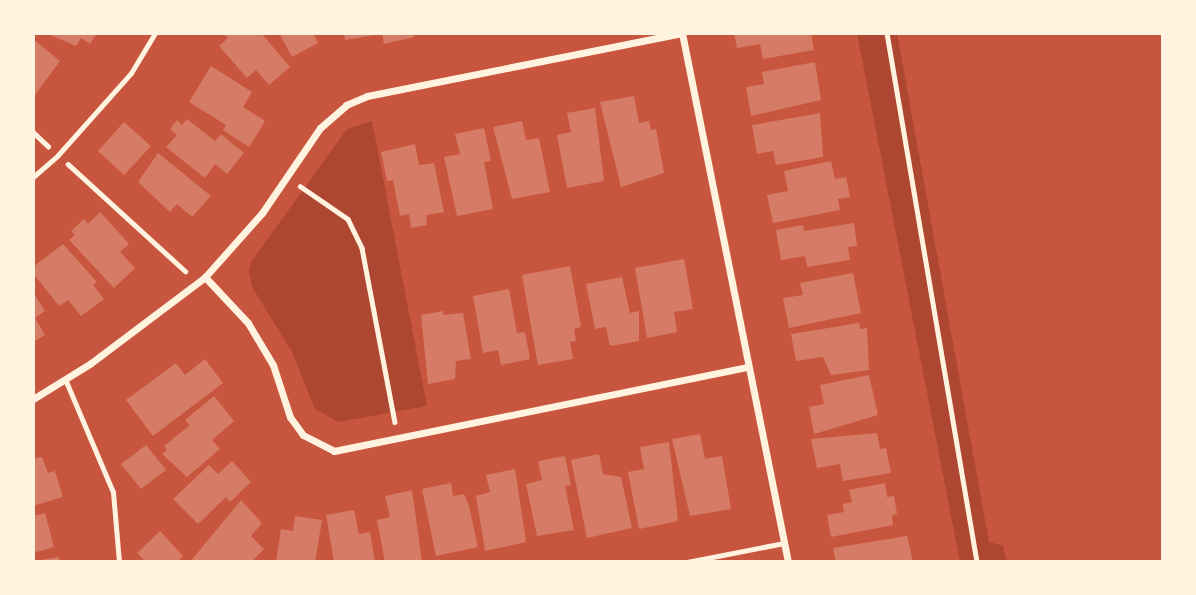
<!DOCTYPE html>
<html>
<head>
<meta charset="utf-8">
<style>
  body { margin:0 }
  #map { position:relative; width:1196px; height:595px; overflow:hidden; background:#c8553d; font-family:"Golos Text",sans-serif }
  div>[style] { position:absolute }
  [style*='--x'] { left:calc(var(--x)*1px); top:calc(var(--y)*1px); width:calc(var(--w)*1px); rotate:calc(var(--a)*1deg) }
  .green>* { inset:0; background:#ae4732 }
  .building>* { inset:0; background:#d67c66 }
  .path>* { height:4.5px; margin:-2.25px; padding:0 2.25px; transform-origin:2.25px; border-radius:2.25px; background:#fff3e0 }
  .service>* { height:5px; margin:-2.5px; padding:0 2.5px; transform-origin:2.5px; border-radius:2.5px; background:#fff3e0 }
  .minor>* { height:7px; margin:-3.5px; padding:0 3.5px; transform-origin:3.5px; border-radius:3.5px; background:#fff3e0 }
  span { translate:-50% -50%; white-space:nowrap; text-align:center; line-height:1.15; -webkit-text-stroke:5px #fff3e0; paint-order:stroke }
  .frame { position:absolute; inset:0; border:35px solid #fff3e0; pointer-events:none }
</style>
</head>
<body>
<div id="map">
  <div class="green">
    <div style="clip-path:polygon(857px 33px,897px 33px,989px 542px,1003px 546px,1007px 562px,960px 562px)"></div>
    <div style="clip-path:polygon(372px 121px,427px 406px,338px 422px,315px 409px,292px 352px,252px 287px,249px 271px,251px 262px,347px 129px)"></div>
  </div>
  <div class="building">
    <div style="clip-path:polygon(46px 33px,97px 33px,90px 44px,81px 38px,76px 46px)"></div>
    <div style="clip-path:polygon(223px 33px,261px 33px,290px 67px,269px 85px,256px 70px,247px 78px,219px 46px,228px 38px)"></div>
    <div style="clip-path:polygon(279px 33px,313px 33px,318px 43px,292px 57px)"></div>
    <div style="clip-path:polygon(344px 33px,374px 33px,375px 35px,345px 40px)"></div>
    <div style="clip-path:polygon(382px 33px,413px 33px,414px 37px,384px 44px)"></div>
    <div style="clip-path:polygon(734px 33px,811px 33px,814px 50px,763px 59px,760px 44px,737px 48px)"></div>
    <div style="clip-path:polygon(33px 39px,60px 61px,35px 95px,33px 93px)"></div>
    <div style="clip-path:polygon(815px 62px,821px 100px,751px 116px,746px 87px,764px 84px,762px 72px)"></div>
    <div style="clip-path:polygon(211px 66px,252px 92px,243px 107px,265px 121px,249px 147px,223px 130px,226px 125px,189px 102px)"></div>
    <div style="clip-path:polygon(634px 96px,639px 123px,649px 121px,651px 130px,656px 129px,664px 173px,621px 187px,600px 102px)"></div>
    <div style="clip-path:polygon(595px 108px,604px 181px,567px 188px,557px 135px,571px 132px,567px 113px)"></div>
    <div style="clip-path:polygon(820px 113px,823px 157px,776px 165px,773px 151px,757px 154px,752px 125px)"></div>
    <div style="clip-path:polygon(187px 119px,215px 141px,221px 134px,244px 153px,227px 174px,215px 164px,205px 178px,166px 147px,177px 135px,170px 129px,177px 120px,182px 125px)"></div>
    <div style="clip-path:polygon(522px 121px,526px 140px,539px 138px,550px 192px,512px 199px,493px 127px)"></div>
    <div style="clip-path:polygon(124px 122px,151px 146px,124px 175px,98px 151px)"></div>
    <div style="clip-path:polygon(484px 128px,491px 161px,484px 162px,493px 209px,457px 216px,444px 157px,460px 154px,455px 134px)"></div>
    <div style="clip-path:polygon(415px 144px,419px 165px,434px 163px,444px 212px,426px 215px,427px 225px,411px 228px,409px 214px,400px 216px,393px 180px,387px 181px,381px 152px)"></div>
    <div style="clip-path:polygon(158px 153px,211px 196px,192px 217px,177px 204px,170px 212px,138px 182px)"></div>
    <div style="clip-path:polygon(831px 161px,835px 179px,846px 177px,850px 197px,838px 199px,840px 210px,773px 223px,767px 195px,788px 191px,784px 171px)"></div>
    <div style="clip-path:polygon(100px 212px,129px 244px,120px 252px,135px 268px,114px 288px,69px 240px,75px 235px,71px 231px,84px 219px,88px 224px)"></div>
    <div style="clip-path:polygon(854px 223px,857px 246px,848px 247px,850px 260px,807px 267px,805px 256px,781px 260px,776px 230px,803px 225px,804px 231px)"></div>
    <div style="clip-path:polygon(63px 244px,97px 282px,93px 285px,104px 299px,81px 316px,68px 300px,59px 306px,33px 273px,33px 267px)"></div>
    <div style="clip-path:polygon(684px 259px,693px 309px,674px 312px,677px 332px,647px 338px,635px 268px)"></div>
    <div style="clip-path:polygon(570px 266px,581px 327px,574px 329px,576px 341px,570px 342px,573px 359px,538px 365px,522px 275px)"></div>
    <div style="clip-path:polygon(853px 273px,861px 313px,789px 328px,783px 298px,803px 295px,800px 283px)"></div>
    <div style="clip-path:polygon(622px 277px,630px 313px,639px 311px,639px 341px,610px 346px,606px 327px,595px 329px,586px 284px)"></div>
    <div style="clip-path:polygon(509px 289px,517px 333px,525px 332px,530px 359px,501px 365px,498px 350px,483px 353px,473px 296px)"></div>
    <div style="clip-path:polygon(33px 292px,45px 311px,35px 318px,45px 335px,33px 342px)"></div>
    <div style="clip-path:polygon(443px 311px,443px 315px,463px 313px,471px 359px,456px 361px,455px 379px,428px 384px,421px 315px)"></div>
    <div style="clip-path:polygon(859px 323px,860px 329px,867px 328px,869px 370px,831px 375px,823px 357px,796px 361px,791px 334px)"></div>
    <div style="clip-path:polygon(205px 359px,223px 383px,153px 436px,126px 400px,176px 363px,185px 375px)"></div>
    <div style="clip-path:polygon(869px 375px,878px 415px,814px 434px,809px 407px,824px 404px,820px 385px)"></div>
    <div style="clip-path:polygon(214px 396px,234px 421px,212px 440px,220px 449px,187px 477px,162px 454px,167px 450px,164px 446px,190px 425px,185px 420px)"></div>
    <div style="clip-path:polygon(877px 433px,880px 449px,886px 448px,891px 473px,843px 481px,840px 464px,817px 468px,811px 439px)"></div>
    <div style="clip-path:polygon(700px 434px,705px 459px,722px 456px,731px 509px,690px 516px,672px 439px)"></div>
    <div style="clip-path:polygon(669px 442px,678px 521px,639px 529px,628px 472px,644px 469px,640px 447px)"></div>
    <div style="clip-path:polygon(146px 445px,166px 470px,141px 489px,121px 464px)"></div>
    <div style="clip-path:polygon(599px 454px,603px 474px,621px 477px,632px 528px,587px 538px,571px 460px)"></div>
    <div style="clip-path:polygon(565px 456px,571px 485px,565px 486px,574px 530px,537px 536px,526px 484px,542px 480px,538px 461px)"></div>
    <div style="clip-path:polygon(42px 457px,48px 473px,55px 471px,63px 497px,33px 506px,33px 459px)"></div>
    <div style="clip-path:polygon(232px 461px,251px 482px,230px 502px,226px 497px,198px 524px,173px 499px,209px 465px,218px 474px)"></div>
    <div style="clip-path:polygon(515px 469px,526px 542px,485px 551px,476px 496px,490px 492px,486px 475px)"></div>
    <div style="clip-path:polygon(451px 483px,453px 496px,464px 494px,469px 506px,478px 547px,436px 556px,422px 489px)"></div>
    <div style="clip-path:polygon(885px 483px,887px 497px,894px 496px,897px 514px,892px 515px,893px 525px,831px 537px,827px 515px,844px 512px,843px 504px,852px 502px,849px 490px)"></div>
    <div style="clip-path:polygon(412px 490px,422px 562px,385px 562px,377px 520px,390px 517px,385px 496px)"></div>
    <div style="clip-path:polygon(241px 500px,262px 523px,251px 536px,264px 549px,251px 562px,190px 562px)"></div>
    <div style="clip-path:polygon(354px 510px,359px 534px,370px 532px,375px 562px,334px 562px,326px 515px)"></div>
    <div style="clip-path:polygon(45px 513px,54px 547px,33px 553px,33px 516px)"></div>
    <div style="clip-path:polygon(295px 516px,322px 520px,315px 562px,276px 562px,281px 529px,293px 531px)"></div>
    <div style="clip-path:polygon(160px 531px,183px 556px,177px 562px,146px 562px,137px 553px)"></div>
    <div style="clip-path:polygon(907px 536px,913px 562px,836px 562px,833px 548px)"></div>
    <div style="clip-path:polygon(59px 557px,60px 562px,40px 562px,40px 560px)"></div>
  </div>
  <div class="path">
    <div style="--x:887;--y:33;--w:537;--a:80.34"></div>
    <div style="--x:33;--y:132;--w:21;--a:43"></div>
    <div style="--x:68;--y:164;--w:159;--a:42.4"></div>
    <div style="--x:300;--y:186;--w:58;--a:34.5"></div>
    <div style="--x:348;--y:219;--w:32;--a:64"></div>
    <div style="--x:362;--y:248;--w:177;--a:79.3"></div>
  </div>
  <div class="service">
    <div style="--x:33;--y:177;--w:33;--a:-41"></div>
    <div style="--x:58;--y:155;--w:110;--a:-48.3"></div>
    <div style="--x:131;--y:73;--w:47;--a:-59"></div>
    <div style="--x:65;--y:379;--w:123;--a:67"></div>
    <div style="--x:113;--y:492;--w:70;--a:85.1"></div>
    <div style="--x:687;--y:562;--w:99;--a:-11.1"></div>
  </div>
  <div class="minor">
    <div style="--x:682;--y:33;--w:540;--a:78.67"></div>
    <div style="--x:205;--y:277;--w:63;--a:46.9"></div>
    <div style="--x:248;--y:323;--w:49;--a:59.2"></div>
    <div style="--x:273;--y:365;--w:55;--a:71.9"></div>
    <div style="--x:290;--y:417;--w:22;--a:54"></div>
    <div style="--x:303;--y:435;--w:35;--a:27"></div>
    <div style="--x:334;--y:451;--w:421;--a:-11.5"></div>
    <div style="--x:33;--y:399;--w:68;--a:-31.8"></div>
    <div style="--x:91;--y:363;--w:143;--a:-37"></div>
    <div style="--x:205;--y:277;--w:86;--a:-48.3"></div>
    <div style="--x:262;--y:213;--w:103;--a:-55.7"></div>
    <div style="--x:320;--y:128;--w:35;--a:-41"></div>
    <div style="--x:346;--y:105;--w:23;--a:-23"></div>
    <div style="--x:367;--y:96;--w:320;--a:-11.3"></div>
  </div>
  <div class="frame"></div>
</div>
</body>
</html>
